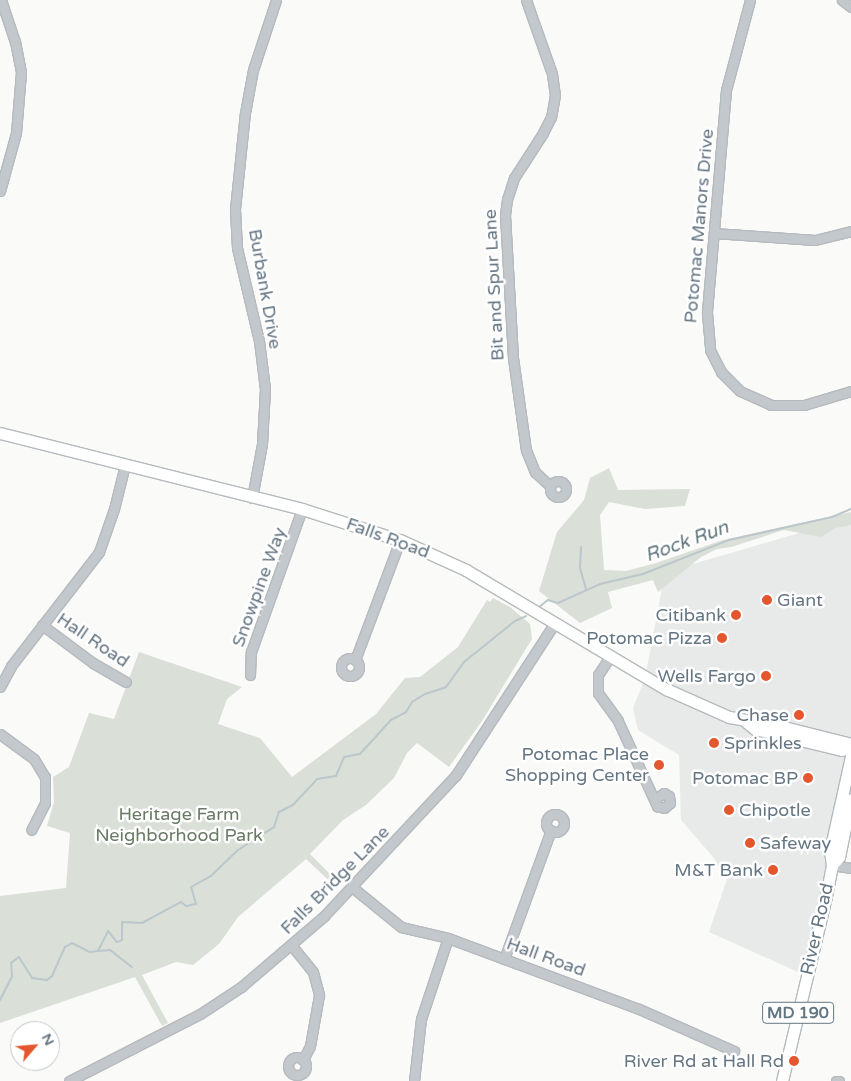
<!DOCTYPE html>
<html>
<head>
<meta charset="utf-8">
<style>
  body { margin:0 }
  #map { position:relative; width:851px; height:1081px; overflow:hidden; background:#fafaf8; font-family:"Varela Round",sans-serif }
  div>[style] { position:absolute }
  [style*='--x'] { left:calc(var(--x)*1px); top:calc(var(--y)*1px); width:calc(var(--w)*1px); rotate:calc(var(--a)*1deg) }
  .built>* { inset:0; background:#e8e9e9 }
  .green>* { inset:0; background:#dadfd7 }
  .stream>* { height:2px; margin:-1px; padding:0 1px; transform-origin:1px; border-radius:1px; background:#bbc7cb }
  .roads { filter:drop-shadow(1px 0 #b5babe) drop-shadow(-1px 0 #b5babe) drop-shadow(0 1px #b5babe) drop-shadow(0 -1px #b5babe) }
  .minor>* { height:9px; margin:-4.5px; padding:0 4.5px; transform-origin:4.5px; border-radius:4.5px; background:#c3c8cc }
  .minor>.ring { margin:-4.5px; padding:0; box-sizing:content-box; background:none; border:9px solid #c3c8cc; border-radius:50% }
  .major>* { height:11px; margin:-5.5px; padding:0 5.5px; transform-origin:5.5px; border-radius:5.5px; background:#fff }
  .dots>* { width:14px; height:14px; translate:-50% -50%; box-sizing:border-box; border:2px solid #fff; border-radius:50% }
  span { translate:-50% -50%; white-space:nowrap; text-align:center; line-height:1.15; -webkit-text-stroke:5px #fff; paint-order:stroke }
  .shield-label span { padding:1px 4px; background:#fff; border:1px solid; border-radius:4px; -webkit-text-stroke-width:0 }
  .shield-label { font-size:16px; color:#657683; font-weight:700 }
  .street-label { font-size:18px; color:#657683 }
  .poi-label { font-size:18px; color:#657683 }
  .left { translate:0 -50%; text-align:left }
  .right { translate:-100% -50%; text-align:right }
  .park-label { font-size:18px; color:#687a64 }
  .water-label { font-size:19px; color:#60757c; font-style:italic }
  .north { position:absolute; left:10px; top:1021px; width:50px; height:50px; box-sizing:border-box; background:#fff; border:1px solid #c1c8cd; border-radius:50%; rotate:63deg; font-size:14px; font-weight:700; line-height:20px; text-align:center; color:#657683 }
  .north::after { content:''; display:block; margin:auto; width:18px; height:22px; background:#e4572e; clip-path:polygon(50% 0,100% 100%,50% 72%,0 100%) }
</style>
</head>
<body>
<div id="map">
  <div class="built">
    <div style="clip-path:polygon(851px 518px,851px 774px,807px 976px,709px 932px,727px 879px,713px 857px,681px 820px,679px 755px,638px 730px,633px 708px,645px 678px,665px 572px)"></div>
  </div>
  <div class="green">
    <div style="clip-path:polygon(609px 468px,618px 490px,690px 489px,685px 506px,645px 509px,609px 502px,600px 515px,604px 570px,626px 571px,656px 563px,723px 540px,851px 512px,851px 525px,835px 528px,821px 537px,784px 530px,731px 547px,717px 549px,701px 557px,658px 592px,653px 580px,608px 592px,612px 608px,580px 623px,539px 591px,557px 532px,584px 500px,590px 478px)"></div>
    <div style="clip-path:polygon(493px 598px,510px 607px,530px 624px,532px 639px,482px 721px,449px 767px,417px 743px,407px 753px,394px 778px,366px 805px,343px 820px,310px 854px,341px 885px,337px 888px,306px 859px,238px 917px,219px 944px,193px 965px,176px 962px,142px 975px,168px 1023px,162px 1026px,135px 977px,0 1023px,0 896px,66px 888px,70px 833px,47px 826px,54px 802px,53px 777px,69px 767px,89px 713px,114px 719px,139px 652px,242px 687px,227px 699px,218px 724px,260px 738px,292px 777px,376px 714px,405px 678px,420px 677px,458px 647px,487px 600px,490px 602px)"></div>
  </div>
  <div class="stream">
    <div style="--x:581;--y:547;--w:21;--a:93"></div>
    <div style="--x:580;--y:568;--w:22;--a:74"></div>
    <div style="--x:538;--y:608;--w:13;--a:-39"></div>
    <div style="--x:548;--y:600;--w:10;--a:17"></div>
    <div style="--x:558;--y:603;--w:46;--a:-24.3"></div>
    <div style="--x:600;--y:584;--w:44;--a:-13.1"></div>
    <div style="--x:643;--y:574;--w:92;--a:-21.6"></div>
    <div style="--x:729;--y:540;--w:106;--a:-12.6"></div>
    <div style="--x:832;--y:517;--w:21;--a:-23"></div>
    <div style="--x:99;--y:951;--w:11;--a:-5"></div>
    <div style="--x:110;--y:950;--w:28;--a:38"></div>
    <div style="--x:0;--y:1000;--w:27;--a:-63"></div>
    <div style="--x:12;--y:976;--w:13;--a:-94"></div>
    <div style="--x:11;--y:963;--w:10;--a:-37"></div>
    <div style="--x:19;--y:957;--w:25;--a:58"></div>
    <div style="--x:32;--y:978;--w:15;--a:8"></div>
    <div style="--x:47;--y:980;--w:6;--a:-39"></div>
    <div style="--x:52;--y:976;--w:32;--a:-66"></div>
    <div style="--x:65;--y:947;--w:8;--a:-30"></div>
    <div style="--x:72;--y:943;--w:20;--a:27"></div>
    <div style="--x:90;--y:952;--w:8;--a:-7"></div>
    <div style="--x:98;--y:951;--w:22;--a:-63"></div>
    <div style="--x:108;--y:931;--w:14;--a:51"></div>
    <div style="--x:117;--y:942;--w:5;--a:-22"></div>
    <div style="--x:122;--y:940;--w:18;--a:-90"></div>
    <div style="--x:122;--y:922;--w:20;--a:3"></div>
    <div style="--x:142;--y:923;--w:44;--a:-28.3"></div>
    <div style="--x:181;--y:902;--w:6;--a:39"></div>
    <div style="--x:186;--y:906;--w:10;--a:-11"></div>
    <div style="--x:196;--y:904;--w:18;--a:-106"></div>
    <div style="--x:191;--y:887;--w:23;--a:-29"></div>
    <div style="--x:211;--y:876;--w:37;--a:-44"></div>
    <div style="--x:238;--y:850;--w:43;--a:-32.6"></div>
    <div style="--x:274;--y:827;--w:16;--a:-72"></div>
    <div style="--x:279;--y:812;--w:16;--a:-27"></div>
    <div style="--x:293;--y:805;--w:35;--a:-47"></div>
    <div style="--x:317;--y:779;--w:19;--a:-9"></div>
    <div style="--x:336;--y:776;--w:21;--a:-67"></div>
    <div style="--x:344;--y:757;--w:16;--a:-11"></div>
    <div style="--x:360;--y:754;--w:46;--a:-47.6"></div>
    <div style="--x:391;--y:720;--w:17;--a:-28"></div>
    <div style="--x:406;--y:712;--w:12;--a:-59"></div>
    <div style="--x:412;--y:702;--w:15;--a:-32"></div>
    <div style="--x:425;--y:694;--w:22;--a:-18"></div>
    <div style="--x:446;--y:687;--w:31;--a:-54"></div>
    <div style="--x:464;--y:662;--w:65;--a:-38.8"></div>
    <div style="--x:515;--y:621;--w:12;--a:-24"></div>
  </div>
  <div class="roads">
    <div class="minor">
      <div style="--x:526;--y:0;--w:78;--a:70.6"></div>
      <div style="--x:552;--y:74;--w:21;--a:82"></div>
      <div style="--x:555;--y:95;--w:22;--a:100"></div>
      <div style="--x:551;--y:117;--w:18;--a:117"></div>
      <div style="--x:543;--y:133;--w:54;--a:122.8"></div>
      <div style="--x:514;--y:178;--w:22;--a:108"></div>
      <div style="--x:507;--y:199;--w:16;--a:97"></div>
      <div style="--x:505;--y:215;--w:143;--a:86.8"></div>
      <div style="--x:513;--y:358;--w:93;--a:82"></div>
      <div style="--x:526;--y:450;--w:24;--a:68"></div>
      <div style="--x:535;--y:472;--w:21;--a:43"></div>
      <div style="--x:750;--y:0;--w:93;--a:104.9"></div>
      <div style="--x:726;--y:90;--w:224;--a:94.9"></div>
      <div style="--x:707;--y:313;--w:37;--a:85"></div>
      <div style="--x:710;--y:350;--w:25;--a:63"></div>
      <div style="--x:721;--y:372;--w:27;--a:45"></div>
      <div style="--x:740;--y:391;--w:34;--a:24"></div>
      <div style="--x:771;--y:405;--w:33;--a:0"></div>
      <div style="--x:804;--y:405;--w:49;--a:-16.6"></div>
      <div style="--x:842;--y:0;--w:11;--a:38"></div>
      <div style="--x:0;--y:191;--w:60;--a:-74.6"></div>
      <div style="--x:16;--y:133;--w:61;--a:-85.3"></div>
      <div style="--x:21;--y:72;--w:31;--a:-101"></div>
      <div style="--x:15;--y:42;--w:44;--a:-108.4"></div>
      <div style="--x:714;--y:233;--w:101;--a:4"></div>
      <div style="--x:815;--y:240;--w:37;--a:-14"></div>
      <div class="ring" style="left:550px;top:481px;width:7px;height:7px"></div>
      <div style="--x:252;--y:498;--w:55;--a:-79.5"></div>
      <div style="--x:262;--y:444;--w:55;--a:-86.9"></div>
      <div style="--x:265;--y:389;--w:48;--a:-97.1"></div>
      <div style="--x:259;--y:341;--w:96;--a:-103.3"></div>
      <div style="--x:237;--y:248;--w:39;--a:-93"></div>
      <div style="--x:235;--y:209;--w:97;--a:-84.1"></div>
      <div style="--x:245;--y:113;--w:44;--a:-79.5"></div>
      <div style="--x:253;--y:70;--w:74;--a:-71.8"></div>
      <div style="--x:42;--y:625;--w:64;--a:36.7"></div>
      <div style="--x:93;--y:663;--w:38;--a:30"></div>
      <div class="ring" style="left:341px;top:658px;width:9px;height:9px"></div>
      <div style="--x:609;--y:658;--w:20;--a:123"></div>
      <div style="--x:598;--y:675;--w:18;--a:90"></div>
      <div style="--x:598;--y:693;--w:34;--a:54"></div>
      <div style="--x:618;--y:721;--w:94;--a:65.4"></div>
      <div style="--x:657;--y:806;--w:7;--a:16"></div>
      <div style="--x:664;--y:808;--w:8;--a:-40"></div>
      <div style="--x:670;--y:803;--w:7;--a:-98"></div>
      <div style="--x:669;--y:796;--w:6;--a:-149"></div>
      <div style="--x:664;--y:793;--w:9;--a:148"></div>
      <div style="--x:355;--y:660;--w:128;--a:-69.4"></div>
      <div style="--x:250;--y:675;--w:23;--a:-88"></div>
      <div style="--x:251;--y:652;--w:152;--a:-70.4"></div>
      <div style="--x:0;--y:687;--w:24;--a:-62"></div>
      <div style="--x:11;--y:666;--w:144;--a:-52.3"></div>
      <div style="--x:99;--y:552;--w:46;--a:-70.8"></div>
      <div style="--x:114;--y:509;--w:45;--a:-76"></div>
      <div style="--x:0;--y:734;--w:42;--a:36.3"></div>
      <div style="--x:34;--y:759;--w:21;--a:59"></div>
      <div style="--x:45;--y:777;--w:26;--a:90"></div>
      <div style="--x:45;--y:803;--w:30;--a:117"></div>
      <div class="ring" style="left:546px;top:814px;width:9px;height:9px"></div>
      <div style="--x:832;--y:865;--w:19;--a:9"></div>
      <div style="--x:352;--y:887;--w:63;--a:39.2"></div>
      <div style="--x:401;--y:927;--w:48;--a:13.2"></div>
      <div style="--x:448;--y:938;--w:204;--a:20.4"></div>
      <div style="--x:639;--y:1009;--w:104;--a:23.9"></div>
      <div style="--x:292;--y:946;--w:33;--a:51"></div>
      <div style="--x:313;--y:972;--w:24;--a:75"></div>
      <div style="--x:319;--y:995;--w:52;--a:100"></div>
      <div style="--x:310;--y:1046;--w:16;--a:117"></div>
      <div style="--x:504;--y:959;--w:137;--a:-70"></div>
      <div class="ring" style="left:288px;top:1057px;width:9px;height:9px"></div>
      <div style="--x:69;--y:1081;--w:147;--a:-27.1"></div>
      <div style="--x:200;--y:1014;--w:49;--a:-33.4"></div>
      <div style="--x:241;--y:987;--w:109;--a:-40.5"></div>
      <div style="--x:324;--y:916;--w:193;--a:-46.9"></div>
      <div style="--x:456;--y:775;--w:180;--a:-57"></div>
      <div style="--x:414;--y:1081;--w:62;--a:-83.6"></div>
      <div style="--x:421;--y:1019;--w:85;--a:-71.6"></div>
      <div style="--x:836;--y:1081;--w:3;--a:0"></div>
    </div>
    <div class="major">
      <div style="--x:0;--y:433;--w:311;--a:14.1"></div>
      <div style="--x:302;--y:509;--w:103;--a:17.6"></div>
      <div style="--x:400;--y:540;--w:72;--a:24.4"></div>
      <div style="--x:466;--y:570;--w:233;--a:30.8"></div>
      <div style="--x:666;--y:689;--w:69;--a:24"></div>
      <div style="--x:729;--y:717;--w:48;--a:9.7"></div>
      <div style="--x:776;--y:725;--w:77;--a:14.2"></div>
      <div style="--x:745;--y:721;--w:13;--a:39"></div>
      <div style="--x:755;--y:729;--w:89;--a:13.6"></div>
      <div style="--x:842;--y:750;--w:9;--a:-13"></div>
      <div style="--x:832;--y:865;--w:11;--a:-49"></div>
      <div style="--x:839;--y:857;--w:59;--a:-78.3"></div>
      <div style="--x:782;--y:1081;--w:190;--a:-76.6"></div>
      <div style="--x:826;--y:896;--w:32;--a:-79"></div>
      <div style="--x:832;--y:865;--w:14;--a:-98"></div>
      <div style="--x:830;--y:851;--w:97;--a:-77.5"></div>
    </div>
  </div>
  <div class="dots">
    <div style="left:767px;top:600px;background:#e4572e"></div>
    <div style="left:736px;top:615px;background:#e4572e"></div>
    <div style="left:722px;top:638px;background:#e4572e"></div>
    <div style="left:766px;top:676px;background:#e4572e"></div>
    <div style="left:799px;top:715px;background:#e4572e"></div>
    <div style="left:714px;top:743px;background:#e4572e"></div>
    <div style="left:659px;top:765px;background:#e4572e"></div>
    <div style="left:808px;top:778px;background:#e4572e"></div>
    <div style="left:729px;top:810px;background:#e4572e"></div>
    <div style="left:750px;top:843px;background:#e4572e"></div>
    <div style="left:773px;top:870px;background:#e4572e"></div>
    <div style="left:794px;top:1061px;background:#e4572e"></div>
  </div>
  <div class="shield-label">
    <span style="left:798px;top:1013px">MD 190</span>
  </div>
  <div class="street-label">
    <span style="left:699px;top:226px;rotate:-85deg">Potomac Manors Drive</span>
    <span style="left:494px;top:285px;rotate:-93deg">Bit and Spur Lane</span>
    <span style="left:265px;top:289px;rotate:80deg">Burbank Drive</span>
    <span style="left:388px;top:538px;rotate:20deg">Falls Road</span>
    <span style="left:259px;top:587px;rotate:-70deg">Snowpine Way</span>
    <span style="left:93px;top:640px;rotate:34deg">Hall Road</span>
    <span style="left:335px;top:880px;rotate:-45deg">Falls Bridge Lane</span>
    <span style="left:817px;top:929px;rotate:-77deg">River Road</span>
    <span style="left:546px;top:957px;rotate:20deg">Hall Road</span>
  </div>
  <div class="poi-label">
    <span class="left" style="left:777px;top:600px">Giant</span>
    <span class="right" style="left:726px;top:615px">Citibank</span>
    <span class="right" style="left:712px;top:638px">Potomac Pizza</span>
    <span class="right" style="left:756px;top:676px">Wells Fargo</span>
    <span class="right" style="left:789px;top:715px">Chase</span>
    <span class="left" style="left:724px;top:743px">Sprinkles</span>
    <span class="right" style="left:649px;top:765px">Potomac Place<br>Shopping Center</span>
    <span class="right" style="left:798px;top:778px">Potomac BP</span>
    <span class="left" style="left:739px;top:810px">Chipotle</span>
    <span class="left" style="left:760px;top:843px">Safeway</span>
    <span class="right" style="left:763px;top:870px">M&amp;T Bank</span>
    <span class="right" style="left:784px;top:1061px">River Rd at Hall Rd</span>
  </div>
  <div class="park-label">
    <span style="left:179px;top:825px">Heritage Farm<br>Neighborhood Park</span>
  </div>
  <div class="water-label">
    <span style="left:687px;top:542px;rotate:-20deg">Rock Run</span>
  </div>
  <div class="north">N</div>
</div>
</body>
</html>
